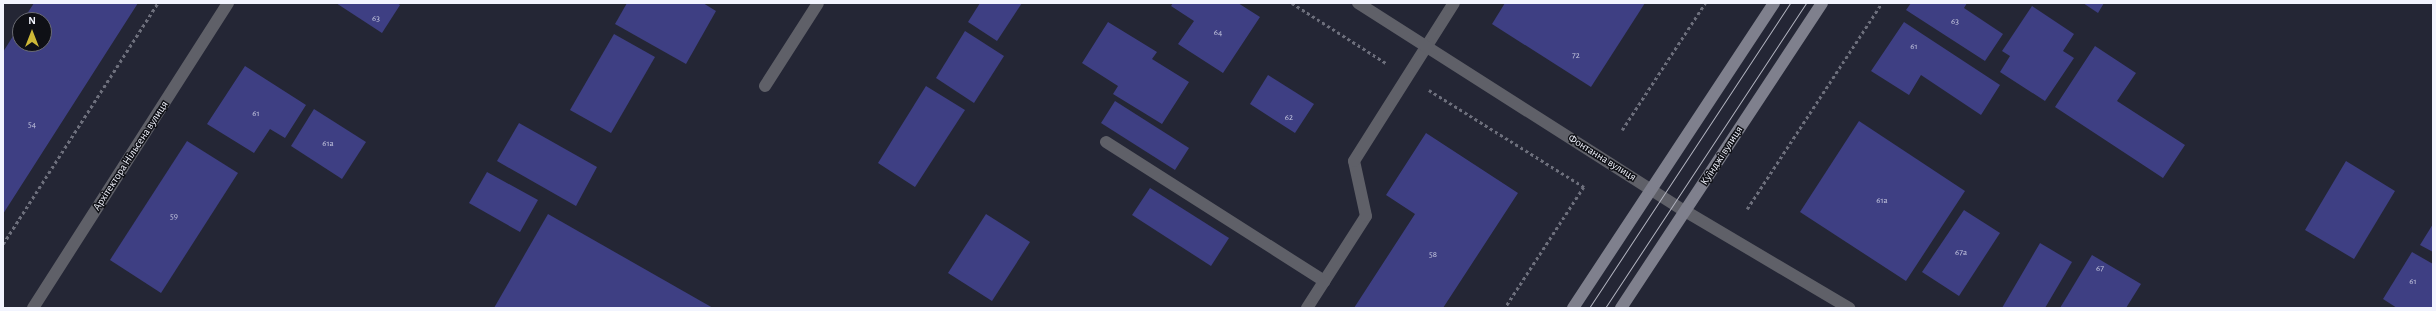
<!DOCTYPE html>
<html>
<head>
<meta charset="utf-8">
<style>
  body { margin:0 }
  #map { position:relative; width:2436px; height:311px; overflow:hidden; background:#242635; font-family:"Alegreya Sans",sans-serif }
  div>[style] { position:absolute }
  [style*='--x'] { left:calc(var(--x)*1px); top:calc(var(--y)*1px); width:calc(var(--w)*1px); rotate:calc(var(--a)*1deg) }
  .building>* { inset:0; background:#3e3f83 }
  .path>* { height:2.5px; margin-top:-1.25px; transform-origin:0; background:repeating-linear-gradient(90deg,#6d6f7c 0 3px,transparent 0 6px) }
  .lane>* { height:12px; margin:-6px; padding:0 6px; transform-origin:6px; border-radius:6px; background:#5f6068 }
  .street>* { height:12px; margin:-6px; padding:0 6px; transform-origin:6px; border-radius:6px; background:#5f6068 }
  .secondary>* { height:12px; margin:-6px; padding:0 6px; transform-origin:6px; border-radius:6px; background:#7f808d }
  .tram>* { height:1px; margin:-0.5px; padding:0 0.5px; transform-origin:0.5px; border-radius:0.5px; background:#b3b5c1 }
  span { translate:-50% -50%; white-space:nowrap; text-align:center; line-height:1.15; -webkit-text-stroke:3px #0f1016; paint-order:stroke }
  .number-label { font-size:9px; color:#c5c7df }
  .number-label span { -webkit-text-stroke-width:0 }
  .street-label { font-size:11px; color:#f2f4fe }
  .frame { position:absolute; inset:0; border:4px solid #f2f4fe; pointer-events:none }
  .north { position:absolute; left:12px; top:12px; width:40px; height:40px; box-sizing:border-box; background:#0f1016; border:1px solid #6a6b73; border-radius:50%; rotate:0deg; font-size:11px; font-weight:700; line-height:16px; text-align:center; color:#f2f4fe }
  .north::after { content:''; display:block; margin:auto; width:14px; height:18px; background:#ceb837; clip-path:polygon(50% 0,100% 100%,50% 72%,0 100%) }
</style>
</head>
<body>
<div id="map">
  <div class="building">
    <div style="clip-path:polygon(34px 3px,138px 3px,3px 214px,3px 52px,20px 25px,20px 44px,44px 44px,44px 20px,23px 20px)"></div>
    <div style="clip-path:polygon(336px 3px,397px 3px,400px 5px,382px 33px)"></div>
    <div style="clip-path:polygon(627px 3px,703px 3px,716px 11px,686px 64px,615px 24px)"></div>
    <div style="clip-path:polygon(980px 3px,1022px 3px,997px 41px,968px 22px)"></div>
    <div style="clip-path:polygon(1173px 3px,1238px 3px,1260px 17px,1223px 73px,1178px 44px,1194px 21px,1171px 6px)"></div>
    <div style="clip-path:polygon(1505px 3px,1645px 3px,1591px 87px,1492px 24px)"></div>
    <div style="clip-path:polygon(1911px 3px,1967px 3px,1964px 8px,2003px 34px,1985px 61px,1906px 10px)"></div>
    <div style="clip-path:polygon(2083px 3px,2104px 3px,2098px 13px)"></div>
    <div style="clip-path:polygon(2032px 6px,2074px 34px,2063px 51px,2074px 58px,2045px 101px,2000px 72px,2010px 56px,2002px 51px)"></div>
    <div style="clip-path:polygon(1108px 22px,1157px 52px,1152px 59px,1189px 82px,1162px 124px,1113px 94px,1118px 86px,1082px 63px)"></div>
    <div style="clip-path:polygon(1904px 22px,2000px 85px,1981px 115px,1921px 75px,1909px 95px,1871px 71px)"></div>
    <div style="clip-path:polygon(965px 31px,1004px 56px,974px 103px,936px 78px)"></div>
    <div style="clip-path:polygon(614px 34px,655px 57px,611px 133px,570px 110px)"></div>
    <div style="clip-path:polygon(2095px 46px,2136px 73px,2117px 101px,2185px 145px,2163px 178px,2055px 107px)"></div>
    <div style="clip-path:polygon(245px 66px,306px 105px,285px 138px,270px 129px,254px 153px,207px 124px)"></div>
    <div style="clip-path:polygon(1268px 75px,1314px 104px,1295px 133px,1250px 104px)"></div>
    <div style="clip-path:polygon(926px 86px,965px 110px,915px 187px,878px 163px)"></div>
    <div style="clip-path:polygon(1115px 101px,1189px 148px,1175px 170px,1101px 123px)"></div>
    <div style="clip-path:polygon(314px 109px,366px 142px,342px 179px,291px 146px)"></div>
    <div style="clip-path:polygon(1859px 121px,1965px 191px,1906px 281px,1800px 212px)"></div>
    <div style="clip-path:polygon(519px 123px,597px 167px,576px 206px,497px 161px)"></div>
    <div style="clip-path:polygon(1426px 133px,1518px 193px,1443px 308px,1354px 308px,1415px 214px,1386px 195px)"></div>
    <div style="clip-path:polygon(187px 141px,238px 173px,161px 293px,110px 260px)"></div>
    <div style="clip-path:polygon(2346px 161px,2395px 191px,2354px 259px,2305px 230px)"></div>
    <div style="clip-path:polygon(487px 172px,538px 200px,520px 232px,469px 203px)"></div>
    <div style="clip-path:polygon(1150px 188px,1229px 238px,1211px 266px,1132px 215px)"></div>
    <div style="clip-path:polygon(1964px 210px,2000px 233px,1959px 296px,1922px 272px)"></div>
    <div style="clip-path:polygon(548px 214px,713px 308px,494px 308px)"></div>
    <div style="clip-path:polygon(986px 214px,1030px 242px,992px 301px,948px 273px)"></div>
    <div style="clip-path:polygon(2433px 224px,2433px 252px,2420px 245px)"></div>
    <div style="clip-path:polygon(2040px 243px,2072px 262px,2045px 308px,2002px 308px)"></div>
    <div style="clip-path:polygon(2412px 252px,2433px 264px,2433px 308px,2397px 308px,2383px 299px)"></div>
    <div style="clip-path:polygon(2092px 255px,2141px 284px,2126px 308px,2060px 308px)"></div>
  </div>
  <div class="path">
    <div style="--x:1292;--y:3;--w:112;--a:32.6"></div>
    <div style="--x:1429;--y:90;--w:183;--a:32"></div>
    <div style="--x:1584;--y:187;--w:145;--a:123.1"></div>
    <div style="--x:1622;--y:130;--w:152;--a:-56.8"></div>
    <div style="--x:1747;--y:209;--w:246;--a:-56.8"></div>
    <div style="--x:3;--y:244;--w:287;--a:-57.3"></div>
  </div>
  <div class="lane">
    <div style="--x:765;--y:86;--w:98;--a:-57.4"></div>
    <div style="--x:1106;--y:142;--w:259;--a:32.5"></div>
    <div style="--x:1307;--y:308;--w:109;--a:-57.3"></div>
    <div style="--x:1366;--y:216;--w:56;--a:-102.3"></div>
    <div style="--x:1354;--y:161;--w:187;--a:-57.7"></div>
  </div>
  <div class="street">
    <div style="--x:1358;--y:3;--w:388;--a:32.5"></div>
    <div style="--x:1685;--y:211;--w:191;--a:30.6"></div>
    <div style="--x:33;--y:308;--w:362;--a:-57.4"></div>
  </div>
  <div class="secondary">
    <div style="--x:1573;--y:308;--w:365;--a:-56.6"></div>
    <div style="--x:1621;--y:308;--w:365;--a:-56.6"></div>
  </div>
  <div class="tram">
    <div style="--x:1589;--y:308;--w:365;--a:-56.6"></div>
    <div style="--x:1605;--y:308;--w:365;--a:-56.6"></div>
  </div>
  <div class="number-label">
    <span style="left:376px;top:19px">63</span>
    <span style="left:1955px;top:22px">63</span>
    <span style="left:1218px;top:33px">64</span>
    <span style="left:1914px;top:47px">61</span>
    <span style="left:1576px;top:56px">72</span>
    <span style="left:256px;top:114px">61</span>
    <span style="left:1289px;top:118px">62</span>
    <span style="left:32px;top:125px">54</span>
    <span style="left:328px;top:144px">61а</span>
    <span style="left:1882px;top:201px">61а</span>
    <span style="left:174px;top:217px">59</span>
    <span style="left:1961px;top:253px">67а</span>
    <span style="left:1433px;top:255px">58</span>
    <span style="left:2100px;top:269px">67</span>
    <span style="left:2413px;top:282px">61</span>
  </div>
  <div class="street-label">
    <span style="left:131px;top:156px;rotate:-57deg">Архітектора Нільсена вулиця</span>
    <span style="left:1722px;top:156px;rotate:-57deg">Куїнджі вулиця</span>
    <span style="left:1602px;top:158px;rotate:32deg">Фонтанна вулиця</span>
  </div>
  <div class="frame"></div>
  <div class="north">N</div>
</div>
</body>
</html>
